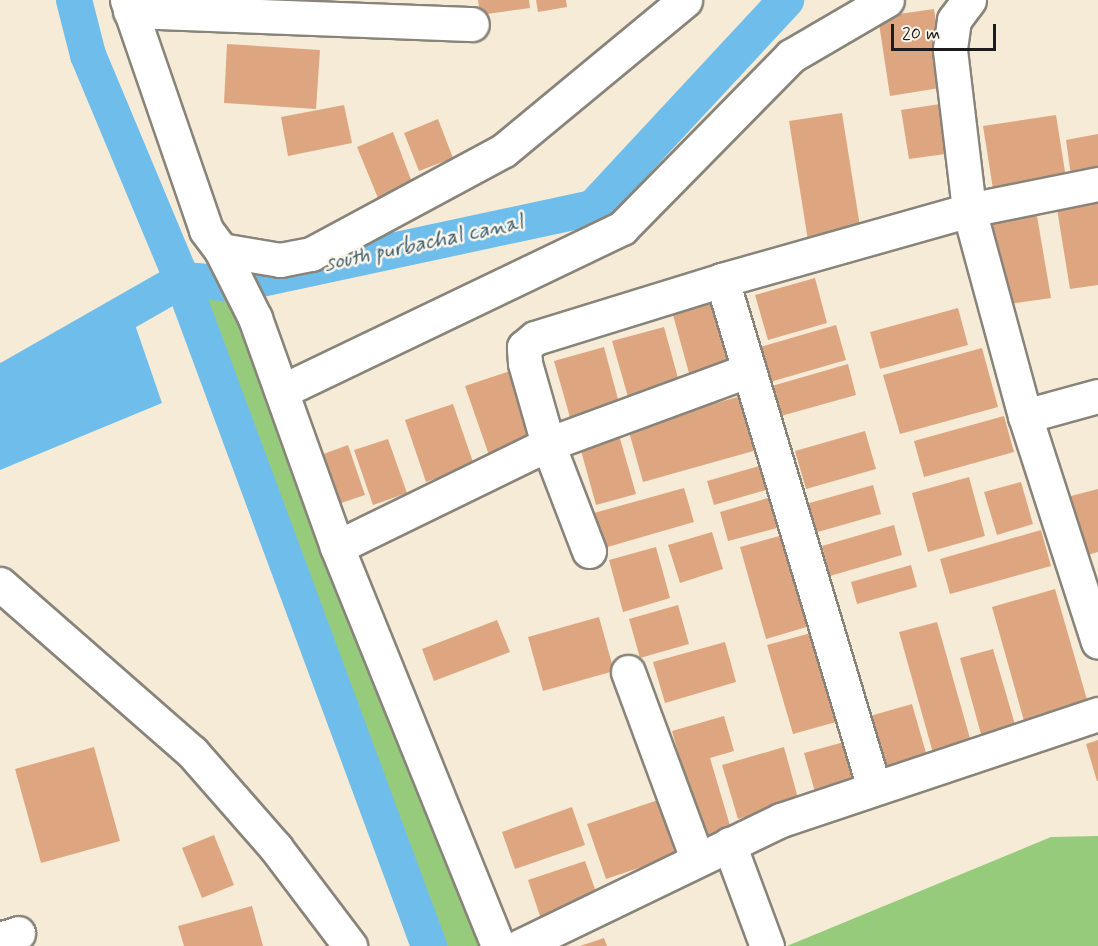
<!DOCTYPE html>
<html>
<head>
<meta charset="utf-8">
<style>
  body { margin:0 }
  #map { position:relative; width:1098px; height:946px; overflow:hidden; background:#f6ebd7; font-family:Mynerve,sans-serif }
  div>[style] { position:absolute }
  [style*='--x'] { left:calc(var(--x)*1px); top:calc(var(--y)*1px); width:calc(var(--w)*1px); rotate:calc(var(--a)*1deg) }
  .green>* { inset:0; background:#96cb7c }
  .water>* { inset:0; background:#6fbdea }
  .canal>* { height:36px; margin:-18px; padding:0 18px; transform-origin:18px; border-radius:18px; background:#6fbdea }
  .building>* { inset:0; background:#dea680 }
  .roads { filter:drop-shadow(2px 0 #89847a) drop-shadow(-2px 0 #89847a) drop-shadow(0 2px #89847a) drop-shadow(0 -2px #89847a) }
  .minor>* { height:33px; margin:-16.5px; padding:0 16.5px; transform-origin:16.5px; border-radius:16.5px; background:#fff }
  span { translate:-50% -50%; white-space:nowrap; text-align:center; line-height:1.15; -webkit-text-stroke:5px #fbf7ec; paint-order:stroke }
  .water-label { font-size:22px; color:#3d5c6e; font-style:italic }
  .scale { position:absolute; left:891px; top:24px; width:105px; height:27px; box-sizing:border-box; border:3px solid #1c1c1c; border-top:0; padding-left:8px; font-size:18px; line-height:21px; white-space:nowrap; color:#1c1c1c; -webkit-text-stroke:4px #fbf7ec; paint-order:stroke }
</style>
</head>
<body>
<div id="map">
  <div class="green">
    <div style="clip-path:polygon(182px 280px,235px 298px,488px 946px,429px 946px)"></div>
    <div style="clip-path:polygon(1098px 836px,1098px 946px,787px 946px,1051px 837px)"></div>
  </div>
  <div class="water">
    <div style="clip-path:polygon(133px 319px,162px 403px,0 470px,0 370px)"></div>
  </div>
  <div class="canal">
    <div style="--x:74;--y:0;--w:57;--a:75.7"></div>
    <div style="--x:88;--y:55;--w:244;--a:67.3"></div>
    <div style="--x:182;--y:280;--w:710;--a:69.65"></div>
    <div style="--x:0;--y:384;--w:210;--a:-29.7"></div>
    <div style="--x:182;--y:280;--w:56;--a:4.1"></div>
    <div style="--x:238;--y:284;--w:363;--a:-12.1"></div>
    <div style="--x:593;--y:208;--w:284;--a:-47.1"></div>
  </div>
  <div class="building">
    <div style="clip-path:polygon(478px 0,529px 0,530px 8px,480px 15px)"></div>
    <div style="clip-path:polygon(536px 0,566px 0,567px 7px,538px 12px)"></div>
    <div style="clip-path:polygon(934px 9px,946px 87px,890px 96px,878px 17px)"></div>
    <div style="clip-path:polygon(227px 44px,320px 50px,316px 109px,224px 103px)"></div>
    <div style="clip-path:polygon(953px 102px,960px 152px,909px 159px,901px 110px)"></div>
    <div style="clip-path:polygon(344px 105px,352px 143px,288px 156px,281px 117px)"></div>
    <div style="clip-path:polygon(842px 113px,862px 239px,809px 247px,789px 121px)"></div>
    <div style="clip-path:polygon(1056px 115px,1066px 178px,993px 189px,983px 126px)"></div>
    <div style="clip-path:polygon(438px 119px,453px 158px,419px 171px,404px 133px)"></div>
    <div style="clip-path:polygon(393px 132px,413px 185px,378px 198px,357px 147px)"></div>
    <div style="clip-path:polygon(1098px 134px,1098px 179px,1072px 183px,1066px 140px)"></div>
    <div style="clip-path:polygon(1098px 202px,1098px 285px,1070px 289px,1057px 209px)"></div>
    <div style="clip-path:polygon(1037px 216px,1051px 298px,1003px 305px,990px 223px)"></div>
    <div style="clip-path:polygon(815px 278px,827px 323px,768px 340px,755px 295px)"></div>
    <div style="clip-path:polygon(721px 301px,741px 370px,692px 384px,673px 315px)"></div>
    <div style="clip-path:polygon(958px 308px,968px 345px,880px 369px,870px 332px)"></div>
    <div style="clip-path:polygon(836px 325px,846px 360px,770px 382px,760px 347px)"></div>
    <div style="clip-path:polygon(664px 327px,681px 389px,630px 404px,612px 341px)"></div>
    <div style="clip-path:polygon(604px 347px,622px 414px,573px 428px,554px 361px)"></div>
    <div style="clip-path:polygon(982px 348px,998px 407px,900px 434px,883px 375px)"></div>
    <div style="clip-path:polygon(848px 364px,856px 395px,781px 416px,772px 386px)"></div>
    <div style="clip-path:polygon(513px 370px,538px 445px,491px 461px,465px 386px)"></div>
    <div style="clip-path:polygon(741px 396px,757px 450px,643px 482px,628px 428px)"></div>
    <div style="clip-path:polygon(453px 404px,474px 465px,426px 482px,405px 420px)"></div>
    <div style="clip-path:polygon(1004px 416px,1014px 452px,924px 477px,914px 441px)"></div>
    <div style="clip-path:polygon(865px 431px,876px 469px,806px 489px,795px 451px)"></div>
    <div style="clip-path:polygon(619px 435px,636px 494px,596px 505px,580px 447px)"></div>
    <div style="clip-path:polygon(388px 439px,407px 493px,373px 505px,354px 450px)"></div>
    <div style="clip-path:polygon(348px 445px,365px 495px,335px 505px,318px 456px)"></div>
    <div style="clip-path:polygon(759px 466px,766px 490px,714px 505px,707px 481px)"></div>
    <div style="clip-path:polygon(969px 477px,985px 536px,928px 552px,912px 493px)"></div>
    <div style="clip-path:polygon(1021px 482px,1033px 524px,997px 535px,984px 492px)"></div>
    <div style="clip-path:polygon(873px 485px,881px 514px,807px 535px,799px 506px)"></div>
    <div style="clip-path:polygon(684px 488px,694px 522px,604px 548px,594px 513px)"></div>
    <div style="clip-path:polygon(1098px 489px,1098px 552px,1080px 557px,1063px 498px)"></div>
    <div style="clip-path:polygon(768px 498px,777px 528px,728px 541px,720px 512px)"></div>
    <div style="clip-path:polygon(894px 525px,902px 555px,830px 576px,822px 546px)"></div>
    <div style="clip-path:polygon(1041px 530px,1051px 566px,950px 594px,940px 559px)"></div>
    <div style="clip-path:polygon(712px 532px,723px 569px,680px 583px,668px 545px)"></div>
    <div style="clip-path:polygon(783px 535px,810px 626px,766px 639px,740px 547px)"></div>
    <div style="clip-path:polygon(656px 547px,670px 598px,623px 612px,609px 560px)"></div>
    <div style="clip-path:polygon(911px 565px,917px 587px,857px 604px,851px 582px)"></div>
    <div style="clip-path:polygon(1055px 589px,1090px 710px,1026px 728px,992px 607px)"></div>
    <div style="clip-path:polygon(678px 605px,689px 644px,640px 658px,629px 619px)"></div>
    <div style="clip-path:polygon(599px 617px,614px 671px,543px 691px,528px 637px)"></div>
    <div style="clip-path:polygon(497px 620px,510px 652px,434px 681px,422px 649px)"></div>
    <div style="clip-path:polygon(937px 622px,971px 742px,933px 753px,899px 632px)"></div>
    <div style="clip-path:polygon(811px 633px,836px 722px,793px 734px,767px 645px)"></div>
    <div style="clip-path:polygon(725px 642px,736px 682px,665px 703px,653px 662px)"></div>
    <div style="clip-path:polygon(993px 649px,1018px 735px,984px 745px,960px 658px)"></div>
    <div style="clip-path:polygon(912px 704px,930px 767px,889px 779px,870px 716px)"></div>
    <div style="clip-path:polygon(724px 716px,734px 751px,710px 758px,731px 829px,702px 838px,672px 731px)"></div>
    <div style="clip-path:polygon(855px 739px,868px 785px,817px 799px,804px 753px)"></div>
    <div style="clip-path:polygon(1098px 740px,1098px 781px,1097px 781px,1086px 744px)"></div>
    <div style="clip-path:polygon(94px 747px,120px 841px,41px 863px,15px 769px)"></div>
    <div style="clip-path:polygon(784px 747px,799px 802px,738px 819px,722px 765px)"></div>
    <div style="clip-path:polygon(661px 799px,680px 854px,606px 879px,587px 824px)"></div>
    <div style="clip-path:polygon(572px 807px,585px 845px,515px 869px,502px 832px)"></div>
    <div style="clip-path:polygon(214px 835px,234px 885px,202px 898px,182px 848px)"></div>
    <div style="clip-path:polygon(585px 861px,600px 903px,542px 922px,528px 880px)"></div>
    <div style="clip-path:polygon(252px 906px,263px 946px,184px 946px,178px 926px)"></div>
    <div style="clip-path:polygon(604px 938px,607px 946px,580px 946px)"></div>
  </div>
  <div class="roads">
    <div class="minor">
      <div style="--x:127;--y:0;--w:243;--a:71"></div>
      <div style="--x:206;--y:230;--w:25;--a:53"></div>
      <div style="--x:221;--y:250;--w:60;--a:9.6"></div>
      <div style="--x:280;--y:260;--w:32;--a:-11"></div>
      <div style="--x:311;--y:254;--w:219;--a:-28.3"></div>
      <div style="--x:504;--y:150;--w:235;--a:-39.6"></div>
      <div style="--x:969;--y:0;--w:25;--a:127"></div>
      <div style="--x:954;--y:20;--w:30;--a:98"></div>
      <div style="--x:950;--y:50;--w:161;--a:83.2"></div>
      <div style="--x:969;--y:210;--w:213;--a:74.8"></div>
      <div style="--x:1025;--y:416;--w:237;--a:72.1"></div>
      <div style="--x:130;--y:11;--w:342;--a:2.2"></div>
      <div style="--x:221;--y:250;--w:76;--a:63.4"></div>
      <div style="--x:255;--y:318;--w:243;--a:70.3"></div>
      <div style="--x:337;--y:547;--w:430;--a:68"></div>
      <div style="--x:722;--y:280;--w:257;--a:-15.8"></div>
      <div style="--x:969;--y:210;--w:132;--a:-11.4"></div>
      <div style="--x:282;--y:391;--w:377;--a:-25.6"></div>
      <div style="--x:622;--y:228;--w:241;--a:-45.5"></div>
      <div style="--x:791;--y:56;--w:111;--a:-30.3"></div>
      <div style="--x:1025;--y:416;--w:76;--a:-15.3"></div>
      <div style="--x:337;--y:547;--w:235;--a:-26"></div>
      <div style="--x:548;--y:444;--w:84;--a:-105.9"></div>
      <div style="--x:525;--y:363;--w:16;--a:-94"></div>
      <div style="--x:524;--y:347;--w:14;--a:-39"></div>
      <div style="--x:535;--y:338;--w:196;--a:-17.2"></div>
      <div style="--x:722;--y:280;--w:530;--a:73.34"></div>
      <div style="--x:589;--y:551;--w:115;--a:-111"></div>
      <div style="--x:548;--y:444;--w:214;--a:-20.2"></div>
      <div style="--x:0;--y:584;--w:255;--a:41.2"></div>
      <div style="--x:192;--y:752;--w:128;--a:48.8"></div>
      <div style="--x:276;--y:848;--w:123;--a:52.9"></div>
      <div style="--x:628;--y:672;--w:199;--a:69.7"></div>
      <div style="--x:729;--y:844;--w:109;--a:69.6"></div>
      <div style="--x:0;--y:939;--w:19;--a:-18"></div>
      <div style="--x:520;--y:946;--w:290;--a:-25.8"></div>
      <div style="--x:781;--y:820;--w:334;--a:-18.5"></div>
    </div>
  </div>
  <div class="water-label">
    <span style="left:424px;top:244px;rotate:-12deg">south purbachal canal</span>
  </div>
  <div class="scale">20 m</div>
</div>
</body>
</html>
